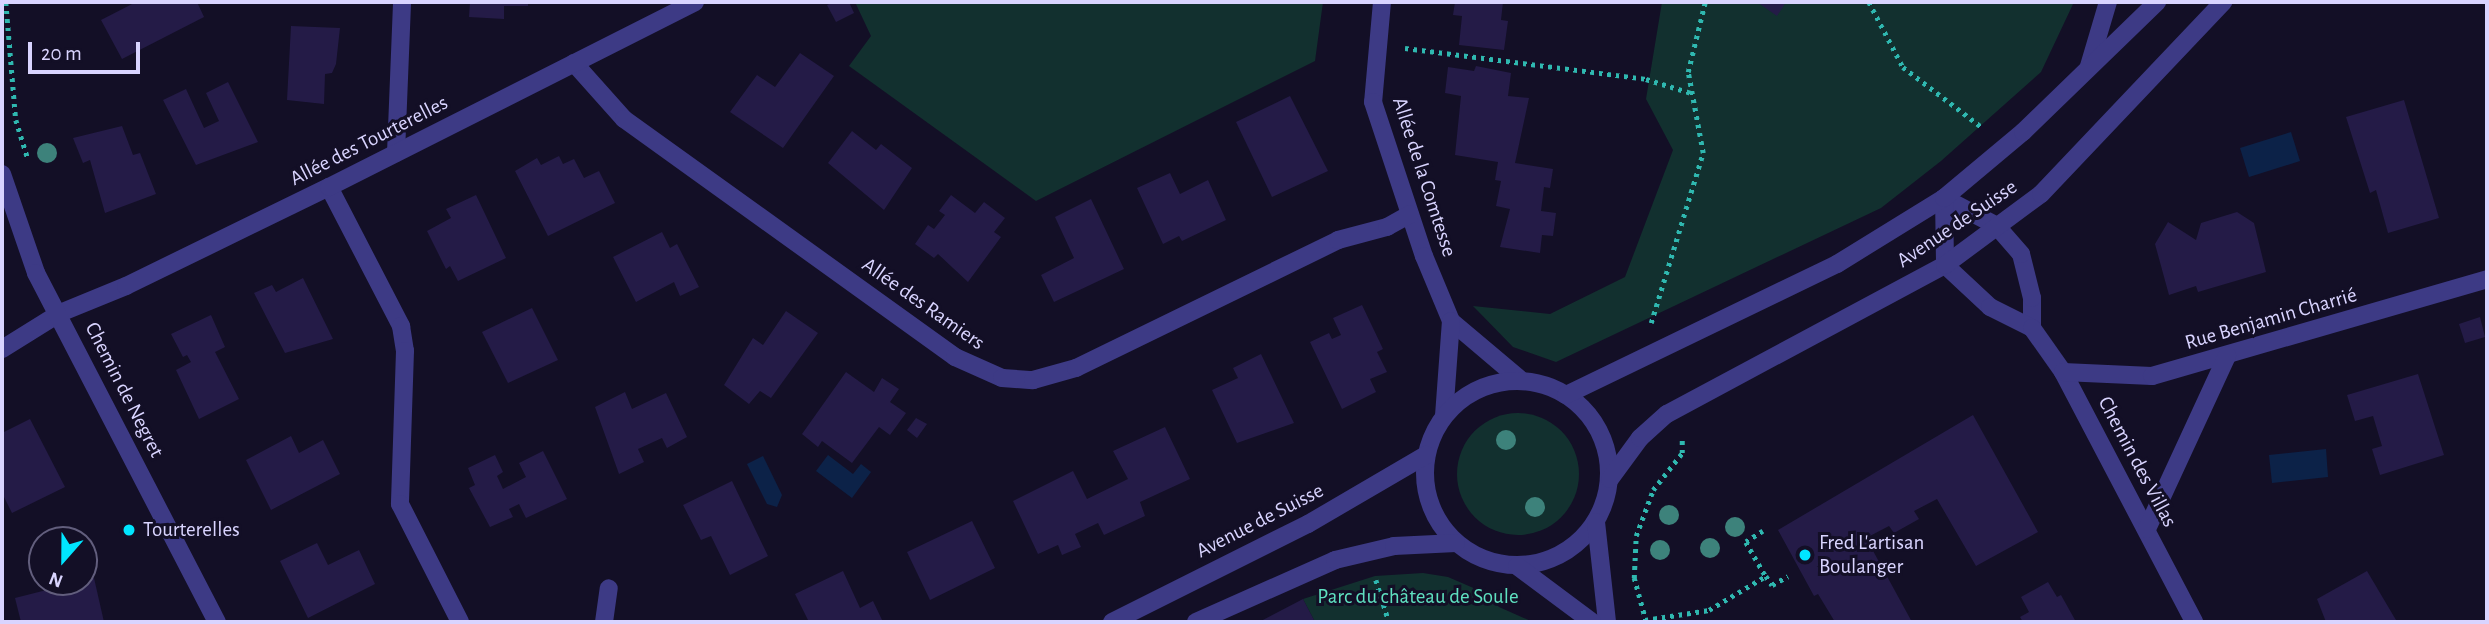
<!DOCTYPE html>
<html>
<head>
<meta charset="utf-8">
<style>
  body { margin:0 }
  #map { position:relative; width:2489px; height:624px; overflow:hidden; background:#130f26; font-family:"Alegreya Sans",sans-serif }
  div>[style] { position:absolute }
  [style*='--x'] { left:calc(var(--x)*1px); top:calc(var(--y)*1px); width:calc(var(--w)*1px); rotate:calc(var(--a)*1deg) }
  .green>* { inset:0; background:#12302f }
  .round { border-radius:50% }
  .water>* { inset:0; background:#0c2248 }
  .building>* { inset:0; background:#241b47 }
  .path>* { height:4.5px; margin-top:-2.25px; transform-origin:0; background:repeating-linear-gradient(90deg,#2fb8b0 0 3.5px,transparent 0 8.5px) }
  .minor>* { height:18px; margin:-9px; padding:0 9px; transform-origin:9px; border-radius:9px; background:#3d3a85 }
  .tertiary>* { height:18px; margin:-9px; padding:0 9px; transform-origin:9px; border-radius:9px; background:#3d3a85 }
  .tertiary>.ring { margin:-9px; padding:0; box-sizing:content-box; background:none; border:18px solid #3d3a85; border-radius:50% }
  .trees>* { width:20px; height:20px; margin:-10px; border-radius:50%; background:#3d827b }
  .dots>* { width:19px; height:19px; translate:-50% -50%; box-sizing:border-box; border:4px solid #130f26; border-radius:50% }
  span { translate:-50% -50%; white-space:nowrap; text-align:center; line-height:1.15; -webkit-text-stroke:6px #130f26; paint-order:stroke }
  .street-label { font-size:21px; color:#d9d4ff }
  .poi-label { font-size:21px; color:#d9d4ff }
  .left { translate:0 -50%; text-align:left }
  .park-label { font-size:21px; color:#5fe0c0 }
  .frame { position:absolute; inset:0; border:4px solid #d9d4ff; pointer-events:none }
  .north { position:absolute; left:28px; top:526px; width:70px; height:70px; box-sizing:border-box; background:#130f26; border:2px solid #625e7d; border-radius:50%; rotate:201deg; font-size:19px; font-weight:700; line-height:28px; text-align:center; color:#d9d4ff }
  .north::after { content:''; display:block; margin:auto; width:24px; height:32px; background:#00e5ff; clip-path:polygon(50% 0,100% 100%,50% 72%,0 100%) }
  .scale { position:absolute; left:28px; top:42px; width:112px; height:32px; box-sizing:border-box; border:4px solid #d9d4ff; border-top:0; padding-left:9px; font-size:21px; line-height:24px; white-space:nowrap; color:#d9d4ff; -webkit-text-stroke:5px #130f26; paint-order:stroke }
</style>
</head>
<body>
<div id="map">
  <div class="green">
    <div style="clip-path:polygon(855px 2px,1323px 2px,1315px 61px,1036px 201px,849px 66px,871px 36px)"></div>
    <div style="clip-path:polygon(1662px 2px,2074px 2px,2041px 72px,1941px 161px,1881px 208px,1556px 362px,1513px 347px,1473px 306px,1550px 314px,1625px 277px,1673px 150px,1646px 99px)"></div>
    <div class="round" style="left:1457px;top:413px;width:122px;height:122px"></div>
    <div style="clip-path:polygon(1423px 573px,1448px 577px,1485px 593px,1499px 607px,1533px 622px,1315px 622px,1303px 599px,1375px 576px)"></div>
  </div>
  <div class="water">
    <div style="clip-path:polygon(2291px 132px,2300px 161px,2249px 177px,2240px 148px)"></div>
    <div style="clip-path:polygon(2326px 449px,2328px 477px,2272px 483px,2269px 455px)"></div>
    <div style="clip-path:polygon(828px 455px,853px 474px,861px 464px,871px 472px,852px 498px,816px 471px)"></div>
    <div style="clip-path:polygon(763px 456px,782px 495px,777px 507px,767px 504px,747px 464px)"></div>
  </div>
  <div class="building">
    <div style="clip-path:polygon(136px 2px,197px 2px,204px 17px,122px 59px,101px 20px)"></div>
    <div style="clip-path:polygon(470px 2px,528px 2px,528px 6px,504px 6px,504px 19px,469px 17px)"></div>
    <div style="clip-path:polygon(834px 2px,849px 2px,854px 13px,836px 22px,827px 5px)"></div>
    <div style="clip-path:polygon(1455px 2px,1503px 2px,1501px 20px,1508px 21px,1504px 50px,1459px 45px,1462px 16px,1453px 15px)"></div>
    <div style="clip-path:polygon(1757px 2px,1786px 2px,1777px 16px)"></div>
    <div style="clip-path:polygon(291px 26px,340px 28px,336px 64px,332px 73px,325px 74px,324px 104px,287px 100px)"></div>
    <div style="clip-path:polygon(800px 53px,834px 76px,783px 148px,730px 112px,757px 75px,775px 87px)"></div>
    <div style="clip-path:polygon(1476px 66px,1511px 73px,1508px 96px,1529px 98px,1515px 163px,1553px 169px,1550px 188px,1544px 187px,1541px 211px,1556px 213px,1553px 236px,1542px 235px,1540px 253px,1500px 247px,1510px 209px,1496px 206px,1501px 181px,1495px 180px,1498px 162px,1455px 155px,1461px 96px,1445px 93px,1448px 67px,1474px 71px)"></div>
    <div style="clip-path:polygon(228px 82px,258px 142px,196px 165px,163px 100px,186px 89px,204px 128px,219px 121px,206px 93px)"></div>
    <div style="clip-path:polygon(1290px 96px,1328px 171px,1272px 197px,1236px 122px)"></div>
    <div style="clip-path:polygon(2404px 100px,2439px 218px,2388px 233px,2376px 190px,2370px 193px,2346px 117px)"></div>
    <div style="clip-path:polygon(122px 126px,133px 155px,140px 153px,156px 194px,105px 213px,90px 160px,83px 163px,73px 138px)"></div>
    <div style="clip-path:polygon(852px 131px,876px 150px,881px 144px,912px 168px,884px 210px,828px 163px)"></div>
    <div style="clip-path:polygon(559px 156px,563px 164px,574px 159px,584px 178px,599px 171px,615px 203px,548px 236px,515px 171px,537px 158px,541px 165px)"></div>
    <div style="clip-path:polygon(1170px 173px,1180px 194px,1208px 180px,1226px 220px,1182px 241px,1179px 236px,1163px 244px,1137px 188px)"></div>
    <div style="clip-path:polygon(476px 195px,506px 258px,458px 281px,450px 266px,446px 269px,427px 231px,451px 218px,446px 209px)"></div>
    <div style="clip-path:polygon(951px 195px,975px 213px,984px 202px,1005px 218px,994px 232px,1001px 237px,968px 282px,938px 254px,934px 258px,915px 244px,928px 225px,934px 229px,945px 215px,939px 211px)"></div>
    <div style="clip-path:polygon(1091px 199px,1124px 269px,1054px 302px,1041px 275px,1074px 258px,1055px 217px)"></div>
    <div style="clip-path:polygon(2237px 212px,2254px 223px,2266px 272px,2198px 292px,2196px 286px,2169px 295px,2155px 244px,2168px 222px,2196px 240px,2201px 223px)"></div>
    <div style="clip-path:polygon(662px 232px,670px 248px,677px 244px,699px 287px,680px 296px,674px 282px,636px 302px,613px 257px)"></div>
    <div style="clip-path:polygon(303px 278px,333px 339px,285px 353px,254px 293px,272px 285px,276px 292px)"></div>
    <div style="clip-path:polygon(1362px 305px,1383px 349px,1377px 352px,1387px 372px,1370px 379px,1376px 392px,1342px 409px,1310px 342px,1329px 333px,1332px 339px,1341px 335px,1333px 318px)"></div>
    <div style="clip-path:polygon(532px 308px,558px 360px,508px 383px,482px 332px)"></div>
    <div style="clip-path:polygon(786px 311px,818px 333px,771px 398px,760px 391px,749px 404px,724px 385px,753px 338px,763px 345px)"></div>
    <div style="clip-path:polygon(211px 315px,225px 347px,215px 352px,239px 399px,199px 419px,176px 370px,191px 362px,187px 355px,183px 357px,171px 334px)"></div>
    <div style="clip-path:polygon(2480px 317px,2485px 337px,2465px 343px,2459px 324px)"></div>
    <div style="clip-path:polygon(1261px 354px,1294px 423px,1237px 443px,1212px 390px,1238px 378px,1233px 368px)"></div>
    <div style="clip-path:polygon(846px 372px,874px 392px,882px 378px,899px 389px,890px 402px,906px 413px,890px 435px,879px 427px,852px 463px,822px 441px,818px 447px,802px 434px)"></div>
    <div style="clip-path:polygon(2418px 374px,2444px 455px,2380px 475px,2372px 449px,2382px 446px,2373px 416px,2355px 421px,2347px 395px)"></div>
    <div style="clip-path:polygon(625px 392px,632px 409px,666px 393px,687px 437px,667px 448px,662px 438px,638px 449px,644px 462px,619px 474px,595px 407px)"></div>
    <div style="clip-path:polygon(1973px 415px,2038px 532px,1976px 566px,1937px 499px,1914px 511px,1919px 519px,1894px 533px,1889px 526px,1866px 538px,1912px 622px,1835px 622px,1818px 594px,1814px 596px,1778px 530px)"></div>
    <div style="clip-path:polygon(916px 418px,927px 424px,917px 438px,907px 430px)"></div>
    <div style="clip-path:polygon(30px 419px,65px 487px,12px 513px,2px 493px,2px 433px)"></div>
    <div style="clip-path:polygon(1165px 427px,1190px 479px,1140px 502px,1145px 516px,1104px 535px,1098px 523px,1075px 534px,1081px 547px,1062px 555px,1058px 545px,1038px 554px,1013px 501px,1073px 471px,1087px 499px,1128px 479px,1113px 451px)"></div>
    <div style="clip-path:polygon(291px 436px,299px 453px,323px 440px,340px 474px,271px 510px,246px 460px)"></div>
    <div style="clip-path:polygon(543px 451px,567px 499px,526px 518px,519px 504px,509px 509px,513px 517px,490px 527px,469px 488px,475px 485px,468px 468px,495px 455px,503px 472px,497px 476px,503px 489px,526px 477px,519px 463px)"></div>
    <div style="clip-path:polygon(732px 481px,768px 556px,730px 575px,711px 536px,701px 540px,683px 505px)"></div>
    <div style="clip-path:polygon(972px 521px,995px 568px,930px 600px,907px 552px)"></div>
    <div style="clip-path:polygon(317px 543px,328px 565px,359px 550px,375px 584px,308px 618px,280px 561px)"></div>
    <div style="clip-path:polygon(843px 571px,860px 608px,873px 601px,883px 622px,809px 622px,795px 594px)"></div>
    <div style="clip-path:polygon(2367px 571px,2396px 620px,2326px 622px,2317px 599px)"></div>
    <div style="clip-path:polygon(94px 578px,104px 622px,21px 622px,15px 598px)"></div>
    <div style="clip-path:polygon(2048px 582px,2057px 597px,2061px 595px,2076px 622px,2023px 622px,2020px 617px,2029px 612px,2021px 597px)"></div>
    <div style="clip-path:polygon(1303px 599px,1315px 622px,1259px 622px)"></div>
  </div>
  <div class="path">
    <div style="--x:6;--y:2;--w:118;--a:85.2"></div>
    <div style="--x:16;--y:120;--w:41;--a:72.9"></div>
    <div style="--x:1869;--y:2;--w:73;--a:62.4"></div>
    <div style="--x:1903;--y:67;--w:101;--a:37.3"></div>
    <div style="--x:1405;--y:48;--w:243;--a:7.3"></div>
    <div style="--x:1646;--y:79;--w:47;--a:17.3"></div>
    <div style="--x:1651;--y:323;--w:178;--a:-73"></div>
    <div style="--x:1703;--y:153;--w:82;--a:-100.5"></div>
    <div style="--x:1688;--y:72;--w:72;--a:-76.3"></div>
    <div style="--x:1763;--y:531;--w:20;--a:147"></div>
    <div style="--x:1746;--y:542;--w:39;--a:60"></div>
    <div style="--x:1376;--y:580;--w:44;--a:72.8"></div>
    <div style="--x:1645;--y:620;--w:65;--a:-8.9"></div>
    <div style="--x:1709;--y:610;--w:66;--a:-30.8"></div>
    <div style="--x:1766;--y:576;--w:11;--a:56"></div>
    <div style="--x:1772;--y:585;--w:18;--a:-29"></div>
    <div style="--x:1646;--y:622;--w:46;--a:-105.3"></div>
    <div style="--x:1634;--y:578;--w:42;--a:-87.3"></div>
    <div style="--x:1636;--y:536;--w:49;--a:-69.7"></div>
    <div style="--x:1653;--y:490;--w:47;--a:-51.9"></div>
    <div style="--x:1682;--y:453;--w:17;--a:-90"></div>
  </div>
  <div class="minor">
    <div style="--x:1382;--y:2;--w:100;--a:95.1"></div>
    <div style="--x:1373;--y:102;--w:162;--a:71.7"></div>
    <div style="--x:1424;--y:256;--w:70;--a:67.4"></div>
    <div style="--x:1451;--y:321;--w:93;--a:40.2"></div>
    <div style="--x:574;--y:63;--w:75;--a:48.2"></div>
    <div style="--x:624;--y:119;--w:408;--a:35.7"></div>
    <div style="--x:955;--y:357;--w:51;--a:24.1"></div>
    <div style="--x:1002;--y:378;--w:31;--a:4"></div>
    <div style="--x:1033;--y:380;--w:45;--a:-15.6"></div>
    <div style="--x:1076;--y:368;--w:292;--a:-26"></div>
    <div style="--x:1338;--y:240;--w:51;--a:-14.9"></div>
    <div style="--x:1387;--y:227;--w:26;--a:-29"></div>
    <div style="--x:2089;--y:66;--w:67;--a:-73.5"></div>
    <div style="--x:396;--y:153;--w:151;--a:-87.7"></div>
    <div style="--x:329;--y:187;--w:157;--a:62.6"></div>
    <div style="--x:401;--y:326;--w:25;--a:81"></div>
    <div style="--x:405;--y:351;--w:153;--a:91.9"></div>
    <div style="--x:400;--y:504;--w:132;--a:63"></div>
    <div style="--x:2032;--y:328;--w:30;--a:-90"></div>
    <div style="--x:2032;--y:298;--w:45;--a:-104"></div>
    <div style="--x:2021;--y:254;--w:37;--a:-131"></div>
    <div style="--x:1997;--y:226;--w:60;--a:-152.2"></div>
    <div style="--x:1944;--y:198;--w:67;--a:89.1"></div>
    <div style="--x:1945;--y:265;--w:62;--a:43"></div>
    <div style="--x:1990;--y:307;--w:47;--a:26.6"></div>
    <div style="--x:2032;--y:328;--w:54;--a:54.8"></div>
    <div style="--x:2063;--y:372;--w:282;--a:62.3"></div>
    <div style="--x:2;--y:349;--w:68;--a:-31.8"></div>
    <div style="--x:60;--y:313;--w:71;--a:-22.2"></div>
    <div style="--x:126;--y:286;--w:226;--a:-26"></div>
    <div style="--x:329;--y:187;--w:410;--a:-26.8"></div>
    <div style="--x:2063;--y:372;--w:89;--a:2.6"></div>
    <div style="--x:2152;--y:376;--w:349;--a:-16.1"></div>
    <div style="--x:1444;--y:416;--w:95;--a:-85.8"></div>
    <div style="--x:2147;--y:529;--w:191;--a:-65.2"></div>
    <div style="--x:604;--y:622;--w:34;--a:-82"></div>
  </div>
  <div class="tertiary">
    <div style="--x:2;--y:174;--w:105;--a:71"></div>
    <div style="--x:36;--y:273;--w:393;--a:62.6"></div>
    <div class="ring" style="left:1425px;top:381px;width:166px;height:166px"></div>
    <div style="--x:1566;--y:395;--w:301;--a:-25.8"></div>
    <div style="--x:1837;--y:264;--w:126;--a:-31.7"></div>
    <div style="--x:1944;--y:198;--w:103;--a:-39.9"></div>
    <div style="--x:2023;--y:132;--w:187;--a:-44.1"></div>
    <div style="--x:1610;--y:479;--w:51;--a:-53.8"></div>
    <div style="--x:1640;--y:438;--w:36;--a:-42"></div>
    <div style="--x:1667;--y:414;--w:315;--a:-28.2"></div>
    <div style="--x:1945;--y:265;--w:119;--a:-36.5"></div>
    <div style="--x:2041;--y:194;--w:265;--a:-46.5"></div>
    <div style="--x:1596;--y:522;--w:101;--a:83.7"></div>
    <div style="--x:1517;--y:566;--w:94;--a:36.7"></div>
    <div style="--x:1112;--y:622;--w:219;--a:-26.6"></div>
    <div style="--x:1308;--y:524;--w:137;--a:-30.3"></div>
    <div style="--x:1196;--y:622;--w:152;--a:-24"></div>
    <div style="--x:1335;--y:560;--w:61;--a:-13.3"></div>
    <div style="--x:1394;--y:546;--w:62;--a:-2.8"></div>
  </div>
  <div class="trees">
    <div style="left:47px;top:153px"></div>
    <div style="left:1506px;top:440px"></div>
    <div style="left:1535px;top:507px"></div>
    <div style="left:1669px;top:515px"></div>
    <div style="left:1735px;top:527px"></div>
    <div style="left:1710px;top:548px"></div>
    <div style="left:1660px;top:550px"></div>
  </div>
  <div class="dots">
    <div style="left:129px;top:530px;background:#00e5ff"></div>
    <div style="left:1805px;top:555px;background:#00e5ff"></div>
  </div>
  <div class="street-label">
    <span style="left:369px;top:141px;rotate:-27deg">Allée des Tourterelles</span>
    <span style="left:1424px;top:177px;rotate:72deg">Allée de la Comtesse</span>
    <span style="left:1957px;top:224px;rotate:-34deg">Avenue de Suisse</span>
    <span style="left:923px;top:304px;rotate:35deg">Allée des Ramiers</span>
    <span style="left:2271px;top:319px;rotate:-16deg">Rue Benjamin Charrié</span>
    <span style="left:124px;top:390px;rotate:63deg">Chemin de Negret</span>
    <span style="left:2137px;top:462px;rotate:62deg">Chemin des Villas</span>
    <span style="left:1260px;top:521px;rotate:-27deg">Avenue de Suisse</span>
  </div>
  <div class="poi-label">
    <span class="left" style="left:143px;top:530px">Tourterelles</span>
    <span class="left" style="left:1819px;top:555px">Fred L'artisan<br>Boulanger</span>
  </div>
  <div class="park-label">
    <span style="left:1418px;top:597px">Parc du château de Soule</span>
  </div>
  <div class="frame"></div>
  <div class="north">N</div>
  <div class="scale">20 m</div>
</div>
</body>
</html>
